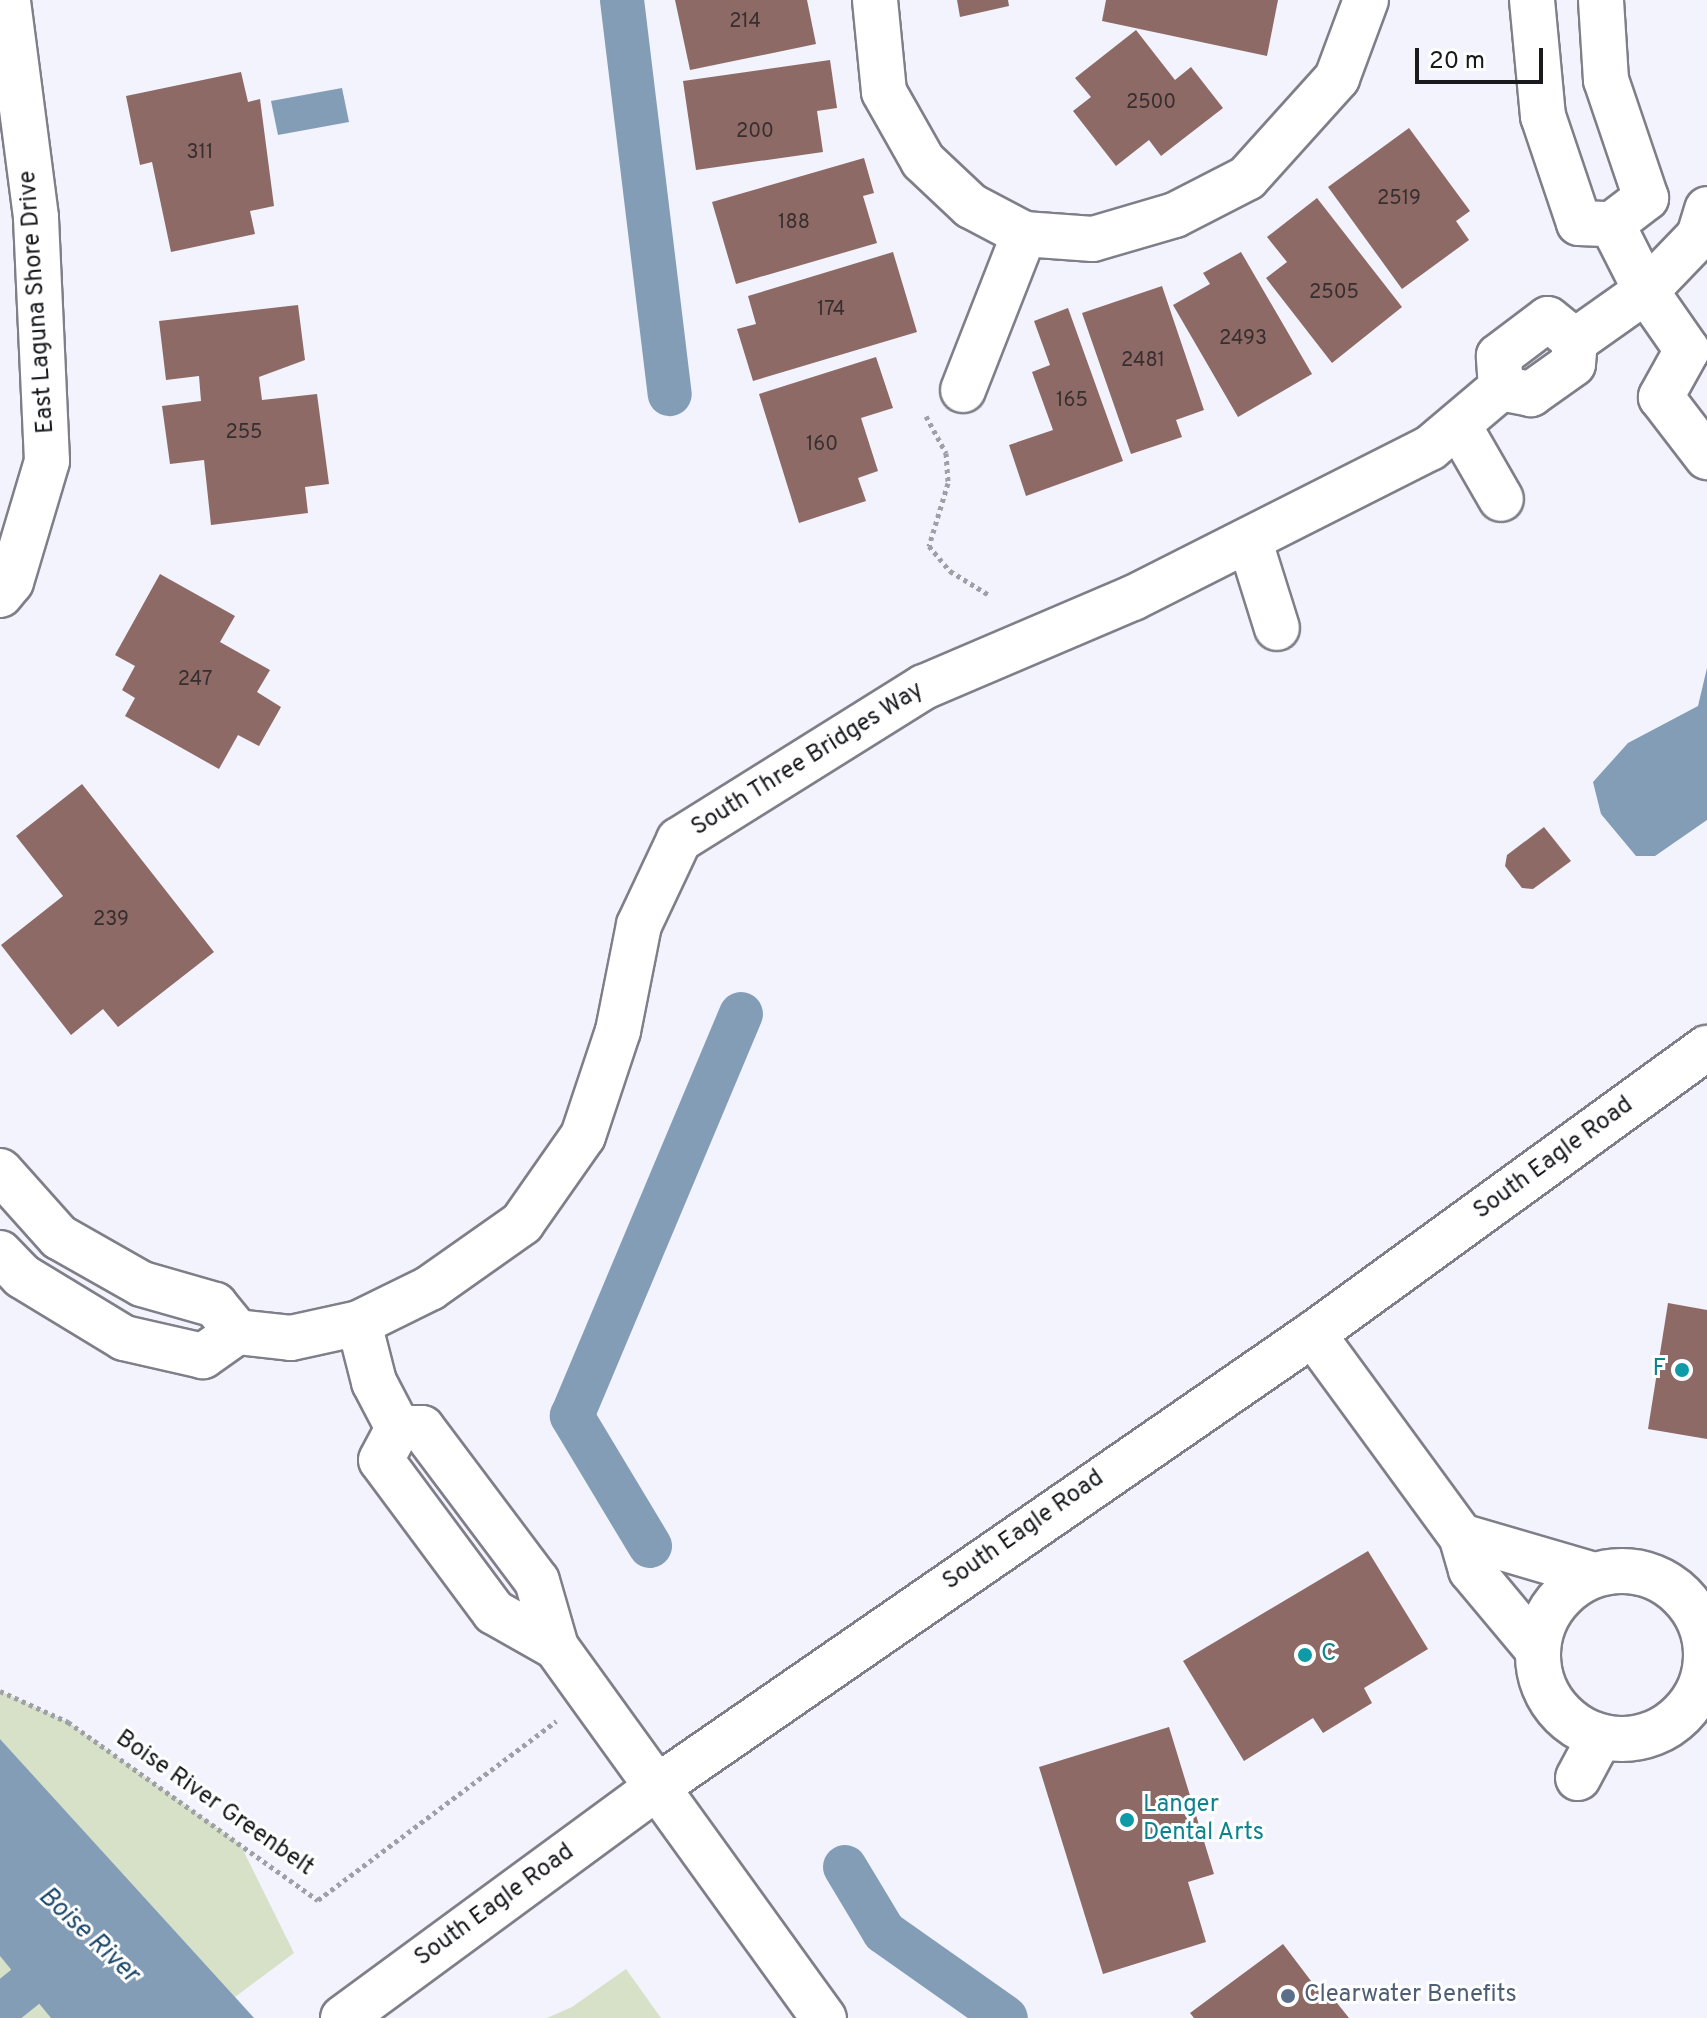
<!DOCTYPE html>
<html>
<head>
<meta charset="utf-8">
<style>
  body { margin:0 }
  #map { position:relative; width:1707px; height:2018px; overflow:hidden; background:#f2f3fd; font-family:Overpass,sans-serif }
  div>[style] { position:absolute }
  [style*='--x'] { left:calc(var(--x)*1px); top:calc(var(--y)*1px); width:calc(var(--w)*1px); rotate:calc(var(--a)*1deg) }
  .green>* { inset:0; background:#d7e1c7 }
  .water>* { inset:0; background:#829db5 }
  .canal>* { height:44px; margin:-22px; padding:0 22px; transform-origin:22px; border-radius:22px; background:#829db5 }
  .building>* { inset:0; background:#8e6a66 }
  .path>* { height:5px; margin-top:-2.5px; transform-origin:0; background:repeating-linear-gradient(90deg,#9fa0a7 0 4px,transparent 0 8px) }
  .roads { filter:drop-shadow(2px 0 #7e7f88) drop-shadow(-2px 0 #7e7f88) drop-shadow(0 2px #7e7f88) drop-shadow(0 -2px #7e7f88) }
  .minor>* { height:44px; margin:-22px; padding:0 22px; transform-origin:22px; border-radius:22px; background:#fff }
  .minor>.ring { margin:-22px; padding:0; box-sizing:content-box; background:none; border:44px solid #fff; border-radius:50% }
  .highway>* { height:44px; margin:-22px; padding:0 22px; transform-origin:22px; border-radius:22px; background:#fff }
  .dots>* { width:22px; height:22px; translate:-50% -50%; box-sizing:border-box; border:4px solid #fff; border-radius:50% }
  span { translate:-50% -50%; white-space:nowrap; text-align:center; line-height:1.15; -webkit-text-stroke:6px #fff; paint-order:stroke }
  .number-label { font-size:20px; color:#362e2f }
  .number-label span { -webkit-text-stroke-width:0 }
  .street-label { font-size:24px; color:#191a1d }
  .culture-label { font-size:24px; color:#0d838f }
  .right { translate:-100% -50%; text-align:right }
  .left { translate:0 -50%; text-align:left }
  .service-label { font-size:24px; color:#4e5e75 }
  .water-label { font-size:26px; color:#1d496b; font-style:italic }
  .scale { position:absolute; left:1415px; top:48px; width:128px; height:36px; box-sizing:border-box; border:4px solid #191a1d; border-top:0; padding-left:10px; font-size:24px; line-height:28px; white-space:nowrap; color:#191a1d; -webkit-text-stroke:6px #fff; paint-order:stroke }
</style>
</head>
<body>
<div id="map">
  <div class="green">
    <div style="clip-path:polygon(0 1691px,68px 1722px,240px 1844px,294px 1953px,235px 1997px,0 1739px)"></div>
    <div style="clip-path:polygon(0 1956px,37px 1997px,51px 2018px,0 2018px)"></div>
    <div style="clip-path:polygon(626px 1969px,661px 2018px,547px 2018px,572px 2007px)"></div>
  </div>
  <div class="water">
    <div style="clip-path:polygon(342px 88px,349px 122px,278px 135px,271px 101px)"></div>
    <div style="clip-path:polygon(1707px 668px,1707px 820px,1655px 856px,1636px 856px,1601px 814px,1593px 782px,1628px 743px,1698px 706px)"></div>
    <div style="clip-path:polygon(0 1739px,235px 1997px,254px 2018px,51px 2018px,0 1956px)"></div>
  </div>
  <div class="canal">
    <div style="--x:622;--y:0;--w:397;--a:83.1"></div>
    <div style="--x:650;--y:1546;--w:152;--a:-121"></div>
    <div style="--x:572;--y:1416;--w:436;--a:-67.2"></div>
    <div style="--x:845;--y:1867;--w:76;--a:59"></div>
    <div style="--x:884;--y:1932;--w:149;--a:35.2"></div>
    <div style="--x:0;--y:2007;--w:96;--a:-38.7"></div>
  </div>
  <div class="building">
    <div style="clip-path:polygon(675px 0,807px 0,816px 44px,690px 70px)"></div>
    <div style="clip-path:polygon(957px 0,1008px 0,1009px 6px,960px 17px)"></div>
    <div style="clip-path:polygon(1106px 0,1278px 0,1267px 56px,1102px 21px)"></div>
    <div style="clip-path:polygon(1136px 30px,1175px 80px,1191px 67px,1223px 108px,1161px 156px,1149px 140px,1116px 166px,1073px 111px,1091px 97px,1075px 78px)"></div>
    <div style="clip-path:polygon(830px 60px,837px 108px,817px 111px,823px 152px,696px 170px,683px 81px)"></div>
    <div style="clip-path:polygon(241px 72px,248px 102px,260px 99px,274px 206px,250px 211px,255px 234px,171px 252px,152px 162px,140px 165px,126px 96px)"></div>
    <div style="clip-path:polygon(1409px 128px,1470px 211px,1456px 221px,1469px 240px,1402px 289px,1328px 187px)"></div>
    <div style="clip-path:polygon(864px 158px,874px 193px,863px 196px,877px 243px,736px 284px,712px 202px)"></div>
    <div style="clip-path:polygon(1317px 198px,1402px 307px,1332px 363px,1266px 278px,1287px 262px,1267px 237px)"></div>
    <div style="clip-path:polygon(893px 252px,917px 332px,753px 381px,737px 329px,756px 324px,748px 296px)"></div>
    <div style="clip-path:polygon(1241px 252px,1312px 374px,1238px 417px,1173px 305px,1210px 284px,1203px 273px)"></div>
    <div style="clip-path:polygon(1162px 286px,1204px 410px,1176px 420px,1182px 437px,1131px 454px,1082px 313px)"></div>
    <div style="clip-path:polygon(298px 305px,305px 360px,259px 377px,262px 400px,317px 394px,329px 484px,305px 487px,308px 513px,211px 525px,204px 460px,170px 464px,162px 406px,201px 401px,199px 376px,166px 380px,159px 321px)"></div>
    <div style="clip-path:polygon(1068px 308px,1123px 461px,1026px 496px,1009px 445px,1053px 430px,1032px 372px,1050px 365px,1034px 321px)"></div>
    <div style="clip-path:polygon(876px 357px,893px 408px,861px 418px,878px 471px,858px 478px,866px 501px,799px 523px,759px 394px)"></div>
    <div style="clip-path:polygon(160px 574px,235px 616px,220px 642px,270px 670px,257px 692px,281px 707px,259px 746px,238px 735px,219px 769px,125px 716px,135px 698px,122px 690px,135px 666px,115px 655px)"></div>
    <div style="clip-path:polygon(82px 784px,214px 952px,118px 1027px,103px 1009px,71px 1035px,1px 945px,63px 896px,16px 836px)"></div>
    <div style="clip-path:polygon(1544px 827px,1571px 861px,1533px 889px,1522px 888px,1505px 866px,1507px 855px)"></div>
    <div style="clip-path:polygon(1668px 1303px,1707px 1310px,1707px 1439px,1648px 1429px)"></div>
    <div style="clip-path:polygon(1368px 1551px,1428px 1649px,1364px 1688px,1372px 1703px,1323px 1733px,1313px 1718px,1244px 1761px,1183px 1661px)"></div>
    <div style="clip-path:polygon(1169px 1727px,1214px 1874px,1188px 1882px,1206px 1942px,1103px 1974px,1039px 1767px)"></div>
    <div style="clip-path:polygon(1283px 1944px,1327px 2002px,1333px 1998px,1349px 2018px,1194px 2018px,1190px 2013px)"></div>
  </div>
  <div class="path">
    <div style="--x:926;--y:416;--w:42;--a:61.6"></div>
    <div style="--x:946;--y:453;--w:30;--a:86"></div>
    <div style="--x:948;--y:483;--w:66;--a:106.8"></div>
    <div style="--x:929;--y:546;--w:33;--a:50"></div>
    <div style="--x:950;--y:571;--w:46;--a:31.6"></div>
    <div style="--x:0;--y:1691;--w:75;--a:24.5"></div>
    <div style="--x:68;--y:1722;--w:307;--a:35.5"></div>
    <div style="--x:318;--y:1900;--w:298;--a:-36.9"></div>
  </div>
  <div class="roads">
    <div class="minor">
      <div style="--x:875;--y:0;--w:92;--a:84.4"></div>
      <div style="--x:884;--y:92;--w:79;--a:60.5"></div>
      <div style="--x:923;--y:161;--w:66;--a:43.2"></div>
      <div style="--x:971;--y:206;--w:60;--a:27.8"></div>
      <div style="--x:1024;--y:234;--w:69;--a:4.1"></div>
      <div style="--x:1093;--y:239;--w:85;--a:-16.3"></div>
      <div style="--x:1175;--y:215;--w:81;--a:-27.2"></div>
      <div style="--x:1247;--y:178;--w:135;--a:-48"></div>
      <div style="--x:1337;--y:78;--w:83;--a:-69.6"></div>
      <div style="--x:1532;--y:0;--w:117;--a:84.6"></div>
      <div style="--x:1543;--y:116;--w:113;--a:71.4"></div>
      <div style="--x:1579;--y:223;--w:33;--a:2"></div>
      <div style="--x:1612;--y:224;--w:43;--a:-37.4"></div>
      <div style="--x:1646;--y:198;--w:125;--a:-108.7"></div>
      <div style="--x:1606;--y:80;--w:80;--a:-93.6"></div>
      <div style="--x:1612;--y:224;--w:75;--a:63.1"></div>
      <div style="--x:1646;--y:291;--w:72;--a:55.2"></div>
      <div style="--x:1548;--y:319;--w:35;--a:39"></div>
      <div style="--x:1575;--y:341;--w:23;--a:95"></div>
      <div style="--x:1573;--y:364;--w:52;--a:144.5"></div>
      <div style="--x:1531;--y:394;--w:31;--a:-169"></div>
      <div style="--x:1501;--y:388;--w:32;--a:-94"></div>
      <div style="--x:1499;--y:356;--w:61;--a:-37.1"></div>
      <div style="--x:1575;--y:341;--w:87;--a:-35.2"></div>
      <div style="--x:1646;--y:291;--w:76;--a:-46.1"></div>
      <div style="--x:1699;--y:236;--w:28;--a:-73"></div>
      <div style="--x:1687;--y:350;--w:54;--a:119"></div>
      <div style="--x:1661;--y:397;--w:76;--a:52.5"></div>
      <div style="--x:963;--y:390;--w:168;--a:-68.6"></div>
      <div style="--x:1459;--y:426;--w:84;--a:60.1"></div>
      <div style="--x:1250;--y:542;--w:90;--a:72.6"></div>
      <div style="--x:0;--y:595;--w:17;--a:-50"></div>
      <div style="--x:11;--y:582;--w:126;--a:-73.4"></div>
      <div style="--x:47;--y:461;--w:244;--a:-92.6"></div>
      <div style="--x:36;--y:217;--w:219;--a:-97.4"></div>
      <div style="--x:0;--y:1171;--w:89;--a:48.2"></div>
      <div style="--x:59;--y:1237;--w:95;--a:29.5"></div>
      <div style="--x:142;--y:1284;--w:76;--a:16"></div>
      <div style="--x:215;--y:1305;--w:35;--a:51"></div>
      <div style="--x:237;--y:1332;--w:42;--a:144.8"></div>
      <div style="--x:203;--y:1356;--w:81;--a:-167.2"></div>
      <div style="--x:124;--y:1338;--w:119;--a:-148.7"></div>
      <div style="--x:22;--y:1276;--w:32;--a:-134"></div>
      <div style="--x:359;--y:1323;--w:61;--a:75.7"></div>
      <div style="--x:374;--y:1382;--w:52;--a:62.4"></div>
      <div style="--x:237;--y:1332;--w:54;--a:6.3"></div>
      <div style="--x:291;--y:1338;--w:70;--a:-12.4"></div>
      <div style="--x:359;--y:1323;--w:79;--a:-26.2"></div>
      <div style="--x:430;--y:1288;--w:113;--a:-35.2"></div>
      <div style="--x:522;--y:1223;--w:106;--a:-55"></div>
      <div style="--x:583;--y:1136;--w:111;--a:-71.6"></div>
      <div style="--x:618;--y:1031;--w:108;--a:-78.8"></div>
      <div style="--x:639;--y:925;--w:94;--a:-64.8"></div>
      <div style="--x:679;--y:840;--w:289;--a:-32"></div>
      <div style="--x:924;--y:687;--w:227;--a:-23.1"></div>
      <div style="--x:1133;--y:598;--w:333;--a:-26.8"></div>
      <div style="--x:1430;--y:448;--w:93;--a:-40.2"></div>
      <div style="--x:1313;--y:1334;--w:250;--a:53.8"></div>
      <div class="ring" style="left:1538px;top:1571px;width:124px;height:124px"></div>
      <div style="--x:556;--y:1647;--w:71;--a:-150.6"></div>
      <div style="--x:494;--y:1612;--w:189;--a:-126.6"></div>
      <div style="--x:381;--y:1460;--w:36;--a:-62"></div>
      <div style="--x:398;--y:1428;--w:24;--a:0"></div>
      <div style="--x:422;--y:1428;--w:191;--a:53.1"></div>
      <div style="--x:537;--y:1581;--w:69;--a:73.9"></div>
      <div style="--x:556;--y:1647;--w:458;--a:54.2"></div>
      <div style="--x:1537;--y:1649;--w:103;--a:-129.9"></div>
      <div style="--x:1471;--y:1570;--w:35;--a:-106"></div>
      <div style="--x:1461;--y:1536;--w:139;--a:16.3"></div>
      <div style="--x:1578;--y:1778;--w:47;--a:-61.8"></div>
    </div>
    <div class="highway">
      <div style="--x:343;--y:2018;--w:390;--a:-36.3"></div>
      <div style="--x:657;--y:1787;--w:797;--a:-34.63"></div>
      <div style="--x:1313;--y:1334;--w:487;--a:-36"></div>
    </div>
  </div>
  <div class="dots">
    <div style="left:1682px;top:1370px;background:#0f9aa8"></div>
    <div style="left:1305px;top:1655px;background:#0f9aa8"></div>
    <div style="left:1127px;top:1820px;background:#0f9aa8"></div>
    <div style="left:1288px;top:1996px;background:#5c6f8a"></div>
  </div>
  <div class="number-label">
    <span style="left:745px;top:22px">214</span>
    <span style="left:1151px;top:103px">2500</span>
    <span style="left:755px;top:132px">200</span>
    <span style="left:200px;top:153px">311</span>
    <span style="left:1399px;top:199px">2519</span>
    <span style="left:794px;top:223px">188</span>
    <span style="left:1334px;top:293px">2505</span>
    <span style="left:831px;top:310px">174</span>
    <span style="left:1243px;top:339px">2493</span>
    <span style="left:1143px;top:361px">2481</span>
    <span style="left:1072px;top:401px">165</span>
    <span style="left:244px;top:433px">255</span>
    <span style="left:822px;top:445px">160</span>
    <span style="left:195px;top:680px">247</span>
    <span style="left:111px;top:920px">239</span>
  </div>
  <div class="street-label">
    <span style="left:38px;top:302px;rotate:-94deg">East Laguna Shore Drive</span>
    <span style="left:808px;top:760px;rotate:-32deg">South Three Bridges Way</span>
    <span style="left:1554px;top:1159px;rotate:-36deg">South Eagle Road</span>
    <span style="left:1024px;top:1531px;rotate:-35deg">South Eagle Road</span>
    <span style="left:214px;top:1804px;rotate:35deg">Boise River Greenbelt</span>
    <span style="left:495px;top:1906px;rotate:-36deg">South Eagle Road</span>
  </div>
  <div class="culture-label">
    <span class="right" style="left:1666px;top:1370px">F</span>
    <span class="left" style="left:1321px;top:1655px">C</span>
    <span class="left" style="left:1143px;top:1820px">Langer<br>Dental Arts</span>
  </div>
  <div class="service-label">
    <span class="left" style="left:1304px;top:1996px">Clearwater Benefits</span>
  </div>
  <div class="water-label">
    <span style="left:88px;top:1936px;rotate:43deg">Boise River</span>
  </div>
  <div class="scale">20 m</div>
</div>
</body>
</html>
